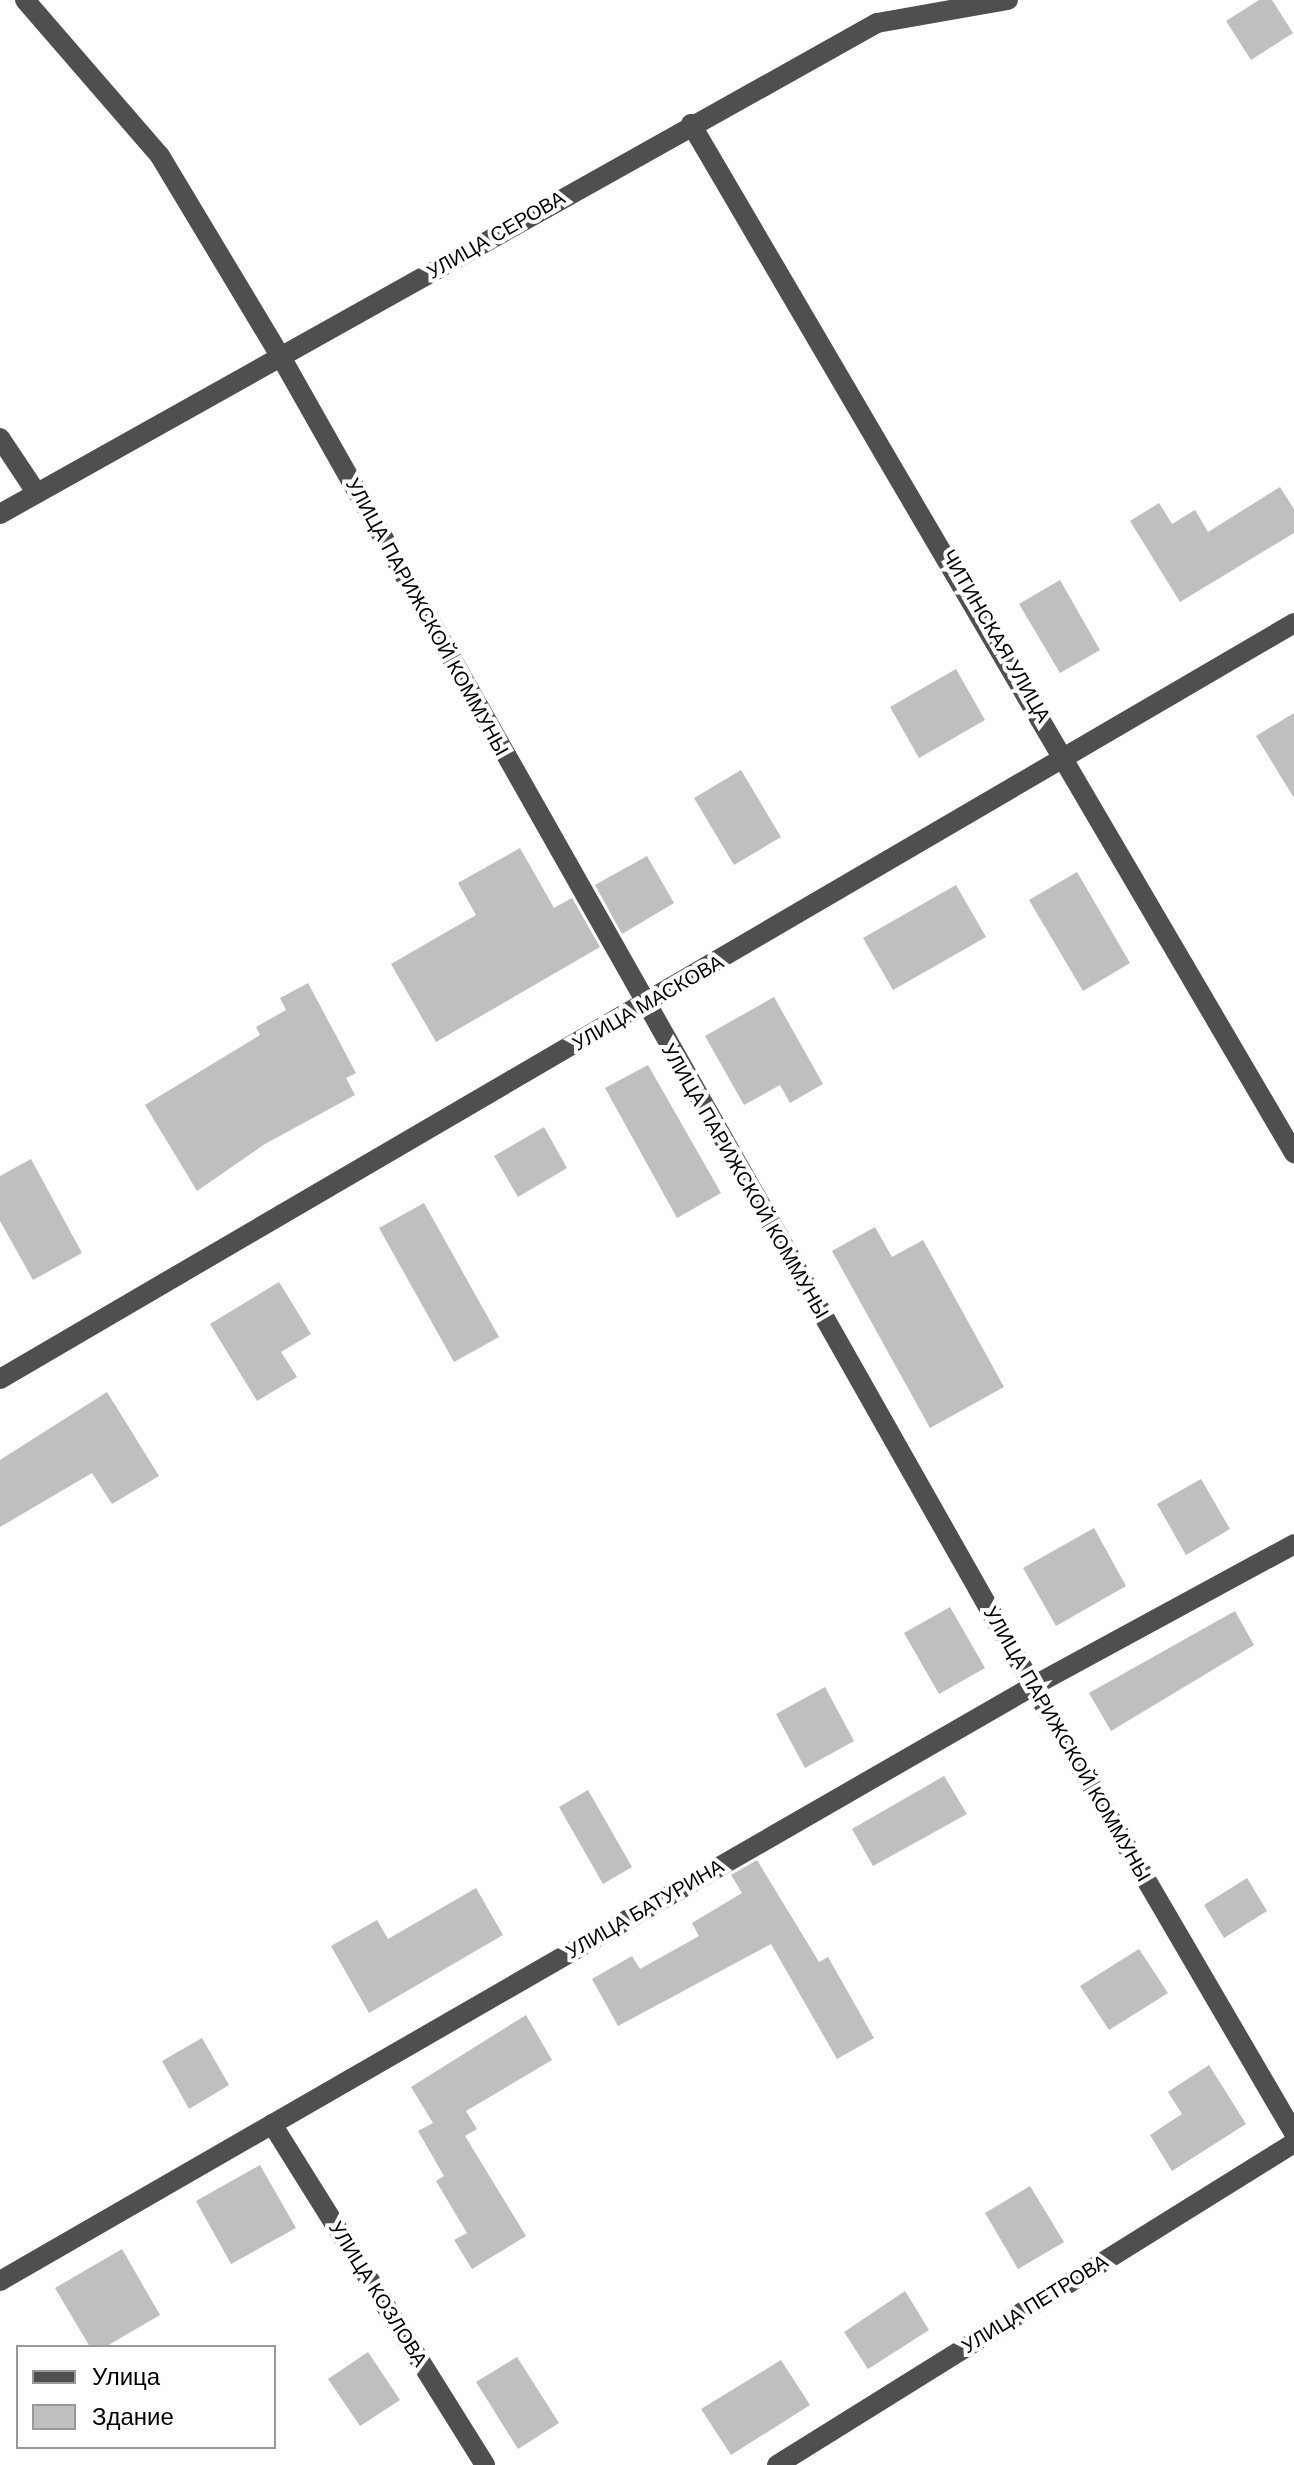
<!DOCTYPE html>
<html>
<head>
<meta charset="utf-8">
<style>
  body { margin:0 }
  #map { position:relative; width:1294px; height:2465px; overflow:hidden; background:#fff; font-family:Helvetica,sans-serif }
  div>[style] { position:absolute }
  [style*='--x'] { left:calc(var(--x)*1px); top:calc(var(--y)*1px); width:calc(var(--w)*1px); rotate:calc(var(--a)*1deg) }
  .building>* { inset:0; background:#bfbfbf }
  .minor>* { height:20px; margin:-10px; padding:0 10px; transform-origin:10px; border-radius:10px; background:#4f4f4f }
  span { translate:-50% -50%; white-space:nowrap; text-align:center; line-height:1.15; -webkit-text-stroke:8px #fff; paint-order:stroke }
  .street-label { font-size:20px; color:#000 }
  .legend { position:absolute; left:16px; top:2345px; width:260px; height:104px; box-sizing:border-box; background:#fff; border:2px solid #999; margin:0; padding:10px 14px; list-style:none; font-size:24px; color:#000 }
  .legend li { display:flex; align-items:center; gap:16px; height:40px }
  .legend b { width:40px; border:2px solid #999 }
</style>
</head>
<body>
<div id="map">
  <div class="building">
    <div style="clip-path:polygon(1259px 0,1272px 0,1293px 33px,1251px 60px,1226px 21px)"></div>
    <div style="clip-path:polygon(1280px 487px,1294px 509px,1294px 533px,1180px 602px,1130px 521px,1159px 503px,1172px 524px,1195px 510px,1208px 532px)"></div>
    <div style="clip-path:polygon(1060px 580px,1100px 650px,1060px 673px,1019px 604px)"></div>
    <div style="clip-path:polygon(956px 669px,985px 720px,919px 758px,890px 707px)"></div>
    <div style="clip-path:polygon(1294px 713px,1294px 798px,1256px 736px)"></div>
    <div style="clip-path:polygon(741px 770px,781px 837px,734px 865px,694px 798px)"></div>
    <div style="clip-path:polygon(520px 848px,554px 908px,572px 898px,600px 947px,436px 1042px,391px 964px,476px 915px,458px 883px)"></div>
    <div style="clip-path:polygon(647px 856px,674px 903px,622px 934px,595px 885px)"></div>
    <div style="clip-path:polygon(1077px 872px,1130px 963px,1083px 991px,1029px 900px)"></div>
    <div style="clip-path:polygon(956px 885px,986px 937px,893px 990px,863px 938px)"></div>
    <div style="clip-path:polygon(308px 983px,356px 1073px,346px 1078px,355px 1095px,265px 1144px,197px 1191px,145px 1105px,260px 1035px,256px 1027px,286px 1010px,280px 998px)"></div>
    <div style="clip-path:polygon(774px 997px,823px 1084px,790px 1103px,780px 1085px,744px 1105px,705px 1036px)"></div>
    <div style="clip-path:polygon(648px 1065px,721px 1193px,677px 1218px,605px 1088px)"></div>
    <div style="clip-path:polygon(544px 1127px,567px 1168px,518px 1197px,494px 1156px)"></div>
    <div style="clip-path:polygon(31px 1159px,82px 1253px,33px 1280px,0 1221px,0 1176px)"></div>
    <div style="clip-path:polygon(424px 1203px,499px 1337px,454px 1362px,379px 1228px)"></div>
    <div style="clip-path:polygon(875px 1227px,892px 1257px,923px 1240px,1004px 1387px,930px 1428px,832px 1251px)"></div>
    <div style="clip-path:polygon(279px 1282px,311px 1334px,281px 1352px,297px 1377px,257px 1401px,210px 1324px)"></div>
    <div style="clip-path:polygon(107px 1392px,159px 1476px,112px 1504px,92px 1473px,0 1527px,0 1460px)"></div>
    <div style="clip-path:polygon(1201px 1479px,1230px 1529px,1186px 1555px,1157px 1504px)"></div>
    <div style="clip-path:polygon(1094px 1528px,1126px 1586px,1056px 1626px,1023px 1568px)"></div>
    <div style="clip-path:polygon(950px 1607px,985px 1668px,939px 1694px,904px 1633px)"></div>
    <div style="clip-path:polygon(1235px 1611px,1254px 1645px,1111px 1731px,1089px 1693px)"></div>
    <div style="clip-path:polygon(825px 1687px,854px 1741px,805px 1768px,776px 1714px)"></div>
    <div style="clip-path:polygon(944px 1776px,967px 1814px,873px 1866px,852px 1829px)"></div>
    <div style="clip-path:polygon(588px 1790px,632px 1867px,603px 1884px,559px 1807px)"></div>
    <div style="clip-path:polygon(757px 1860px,819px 1962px,828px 1957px,874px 2038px,837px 2059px,771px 1944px,618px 2026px,592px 1979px,632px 1956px,640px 1969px,699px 1936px,692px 1923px,742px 1893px,731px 1875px)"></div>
    <div style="clip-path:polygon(1247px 1878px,1267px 1911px,1224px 1938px,1204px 1905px)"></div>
    <div style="clip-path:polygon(476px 1888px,503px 1935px,369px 2013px,331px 1946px,377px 1920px,388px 1939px)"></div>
    <div style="clip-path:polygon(1139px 1949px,1168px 1993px,1109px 2030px,1080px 1986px)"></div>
    <div style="clip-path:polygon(526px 2015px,552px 2060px,466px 2111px,477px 2129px,465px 2136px,526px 2236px,472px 2269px,454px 2240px,467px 2233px,436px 2181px,444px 2176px,418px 2131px,433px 2123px,411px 2087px)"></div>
    <div style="clip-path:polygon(202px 2038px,229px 2085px,189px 2109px,162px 2061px)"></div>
    <div style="clip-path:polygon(1209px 2065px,1246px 2124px,1172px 2171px,1150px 2135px,1182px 2114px,1168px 2092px)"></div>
    <div style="clip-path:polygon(260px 2165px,296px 2228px,231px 2264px,196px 2201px)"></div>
    <div style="clip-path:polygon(1030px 2186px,1064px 2242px,1018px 2269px,985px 2213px)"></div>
    <div style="clip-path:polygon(122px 2249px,160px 2315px,105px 2347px,90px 2347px,55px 2288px)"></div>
    <div style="clip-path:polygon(905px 2291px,929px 2330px,868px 2369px,844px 2332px)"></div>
    <div style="clip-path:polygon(368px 2352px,400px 2400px,360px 2426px,328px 2379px)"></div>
    <div style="clip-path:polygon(517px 2357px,559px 2423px,518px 2449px,476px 2382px)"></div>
    <div style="clip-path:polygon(781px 2360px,810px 2405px,731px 2455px,701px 2409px)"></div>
  </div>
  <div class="minor">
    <div style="--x:25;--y:0;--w:206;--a:49.1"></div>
    <div style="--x:160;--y:156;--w:235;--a:59"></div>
    <div style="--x:281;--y:357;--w:1527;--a:60.5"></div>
    <div style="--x:1033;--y:1686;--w:518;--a:59.72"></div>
    <div style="--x:691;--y:124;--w:1193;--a:59.63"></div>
    <div style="--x:0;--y:438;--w:65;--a:56.3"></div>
    <div style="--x:0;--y:514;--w:1005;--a:-29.24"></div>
    <div style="--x:877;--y:23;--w:133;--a:-10"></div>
    <div style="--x:0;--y:1379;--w:1499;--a:-30.29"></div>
    <div style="--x:272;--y:2124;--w:402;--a:58"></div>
    <div style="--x:0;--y:2281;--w:1192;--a:-29.94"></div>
    <div style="--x:1033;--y:1686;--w:297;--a:-28.5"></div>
    <div style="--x:777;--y:2465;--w:609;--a:-31.92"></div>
  </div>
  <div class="street-label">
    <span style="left:496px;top:235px;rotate:-30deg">УЛИЦА СЕРОВА</span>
    <span style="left:427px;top:617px;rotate:61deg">УЛИЦА ПАРИЖСКОЙ КОММУНЫ</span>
    <span style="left:996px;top:636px;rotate:60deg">ЧИТИНСКАЯ УЛИЦА</span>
    <span style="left:648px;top:1003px;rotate:-30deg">УЛИЦА МАСКОВА</span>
    <span style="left:745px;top:1181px;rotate:60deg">УЛИЦА ПАРИЖСКОЙ КОММУНЫ</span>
    <span style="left:1067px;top:1744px;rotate:60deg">УЛИЦА ПАРИЖСКОЙ КОММУНЫ</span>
    <span style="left:645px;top:1909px;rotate:-30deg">УЛИЦА БАТУРИНА</span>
    <span style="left:378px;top:2294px;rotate:58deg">УЛИЦА КОЗЛОВА</span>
    <span style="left:1035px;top:2304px;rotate:-32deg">УЛИЦА ПЕТРОВА</span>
  </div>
  <ul class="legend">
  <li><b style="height:10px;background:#4f4f4f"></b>Улица</li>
  <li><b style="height:22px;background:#bfbfbf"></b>Здание</li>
  </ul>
</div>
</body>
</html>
